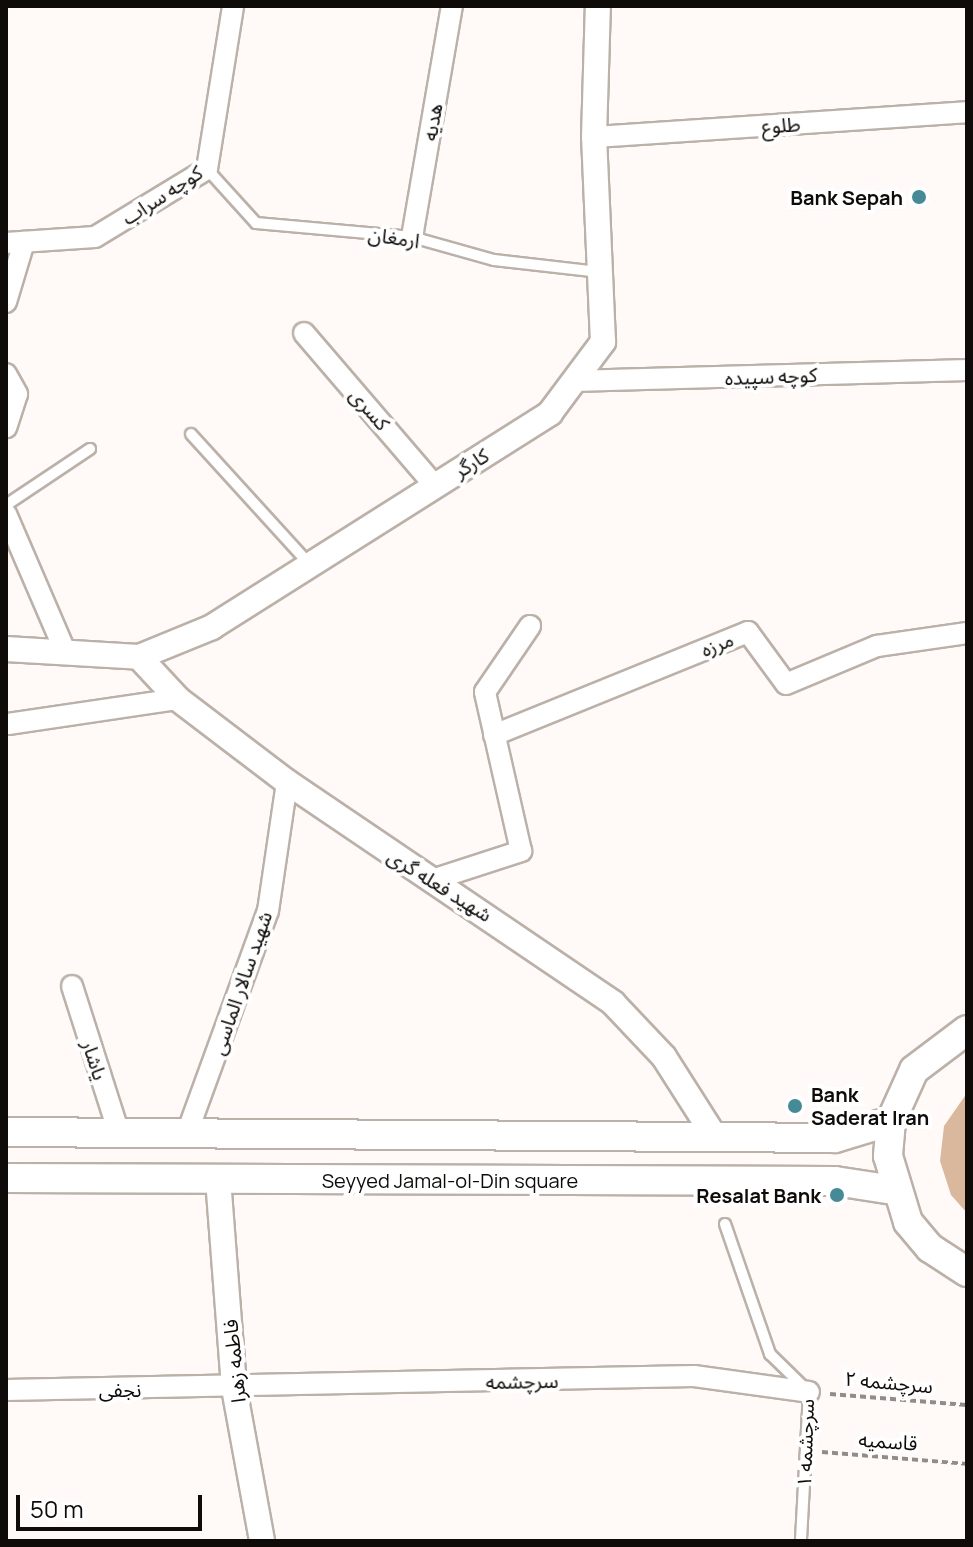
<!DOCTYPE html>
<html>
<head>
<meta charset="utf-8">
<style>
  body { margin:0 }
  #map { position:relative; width:973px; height:1547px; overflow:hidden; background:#fffaf7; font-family:Manrope,"Noto Sans Arabic",sans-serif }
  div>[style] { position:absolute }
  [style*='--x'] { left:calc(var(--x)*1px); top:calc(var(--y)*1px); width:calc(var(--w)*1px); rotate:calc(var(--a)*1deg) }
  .water>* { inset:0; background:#d9b89d }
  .path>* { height:4px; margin-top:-2px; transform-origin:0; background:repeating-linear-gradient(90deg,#908c89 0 6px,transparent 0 10px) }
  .roads { filter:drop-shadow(2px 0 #bbb1a9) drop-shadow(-2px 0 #bbb1a9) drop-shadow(0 2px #bbb1a9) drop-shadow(0 -2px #bbb1a9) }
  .service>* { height:10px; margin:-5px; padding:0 5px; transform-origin:5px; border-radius:5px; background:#fff }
  .minor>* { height:20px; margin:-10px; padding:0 10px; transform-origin:10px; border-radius:10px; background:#fff }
  .tertiary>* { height:24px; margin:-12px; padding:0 12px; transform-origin:12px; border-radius:12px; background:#fff }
  .secondary>* { height:28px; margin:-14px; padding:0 14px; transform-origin:14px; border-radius:14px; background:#fff }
  .dots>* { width:22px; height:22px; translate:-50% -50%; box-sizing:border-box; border:4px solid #fff; border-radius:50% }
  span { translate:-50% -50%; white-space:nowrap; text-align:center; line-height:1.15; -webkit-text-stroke:8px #fff; paint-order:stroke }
  .street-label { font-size:20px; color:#0e0b08 }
  .poi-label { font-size:20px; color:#0e0b08; font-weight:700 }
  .right { translate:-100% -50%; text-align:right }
  .left { translate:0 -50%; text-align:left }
  .frame { position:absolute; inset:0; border:8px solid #0e0b08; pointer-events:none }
  .scale { position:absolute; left:16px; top:1495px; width:186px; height:36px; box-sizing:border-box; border:4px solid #0e0b08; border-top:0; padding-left:10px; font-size:24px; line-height:28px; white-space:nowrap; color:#0e0b08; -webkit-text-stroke:6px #fff; paint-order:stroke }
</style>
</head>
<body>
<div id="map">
  <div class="water">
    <div style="clip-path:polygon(967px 1093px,967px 1213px,951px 1195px,940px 1161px,944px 1126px)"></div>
  </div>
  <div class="path">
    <div style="--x:830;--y:1394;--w:137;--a:4.6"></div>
    <div style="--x:822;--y:1452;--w:145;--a:4.7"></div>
  </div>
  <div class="roads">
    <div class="service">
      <div style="--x:207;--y:169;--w:73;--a:47.8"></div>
      <div style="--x:256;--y:223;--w:157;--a:5.1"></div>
      <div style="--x:412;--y:237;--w:85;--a:15.7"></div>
      <div style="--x:494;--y:260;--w:107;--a:6.5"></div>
      <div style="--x:191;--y:434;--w:177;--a:47.7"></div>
      <div style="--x:6;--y:505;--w:101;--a:-33.7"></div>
      <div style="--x:725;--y:1224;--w:138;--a:70.9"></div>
      <div style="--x:770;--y:1354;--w:54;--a:44.3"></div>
      <div style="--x:809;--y:1392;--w:149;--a:93.1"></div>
    </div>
    <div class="minor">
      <div style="--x:594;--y:137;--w:374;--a:-3.8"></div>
      <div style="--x:412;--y:237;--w:234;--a:-80.2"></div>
      <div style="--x:6;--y:243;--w:89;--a:-3.9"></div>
      <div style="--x:95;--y:237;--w:131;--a:-31.3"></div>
      <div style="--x:207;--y:169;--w:165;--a:-80.9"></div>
      <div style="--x:6;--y:302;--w:63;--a:-73.3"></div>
      <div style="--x:304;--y:333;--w:201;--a:49.4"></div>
      <div style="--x:6;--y:374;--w:23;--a:61"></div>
      <div style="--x:17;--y:394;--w:35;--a:108"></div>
      <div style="--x:574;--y:381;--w:393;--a:-1.6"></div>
      <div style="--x:6;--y:514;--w:151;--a:66.7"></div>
      <div style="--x:8;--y:724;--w:172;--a:-8.4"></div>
      <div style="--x:494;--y:735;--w:274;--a:-22.1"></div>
      <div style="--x:748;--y:632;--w:64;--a:53.8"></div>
      <div style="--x:786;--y:684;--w:99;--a:-22.7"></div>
      <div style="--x:877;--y:646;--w:91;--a:-8.2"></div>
      <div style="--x:432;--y:880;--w:94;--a:-18"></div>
      <div style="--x:521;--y:851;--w:163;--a:-102.8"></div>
      <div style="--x:485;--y:692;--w:80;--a:-55.7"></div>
      <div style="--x:72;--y:986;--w:154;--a:72.3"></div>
      <div style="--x:187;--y:1133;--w:236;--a:-70"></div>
      <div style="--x:268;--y:911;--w:130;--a:-81.6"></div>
      <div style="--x:6;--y:1390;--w:688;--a:-1.17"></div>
      <div style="--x:694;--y:1376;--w:116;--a:7.9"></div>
    </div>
    <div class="tertiary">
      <div style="--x:6;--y:649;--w:133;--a:3.4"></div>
      <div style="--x:139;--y:657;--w:79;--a:-22.3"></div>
      <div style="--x:212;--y:627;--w:400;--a:-32.3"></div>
      <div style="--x:550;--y:413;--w:89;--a:-53.3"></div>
      <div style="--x:603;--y:342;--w:205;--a:-92.5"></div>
      <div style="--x:594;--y:137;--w:131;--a:-88.3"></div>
      <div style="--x:139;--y:657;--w:57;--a:47.1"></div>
      <div style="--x:178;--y:699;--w:137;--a:37.3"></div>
      <div style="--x:287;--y:782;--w:394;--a:34.1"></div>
      <div style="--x:613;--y:1003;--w:74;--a:46.6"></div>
      <div style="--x:664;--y:1057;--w:95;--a:57.5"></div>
      <div style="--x:218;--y:1179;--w:210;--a:85.6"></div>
      <div style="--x:234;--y:1388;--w:156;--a:79.6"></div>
    </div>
    <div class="secondary">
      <div style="--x:967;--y:1030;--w:66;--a:143"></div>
      <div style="--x:914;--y:1070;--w:56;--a:114.3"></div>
      <div style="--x:891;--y:1121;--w:35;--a:95"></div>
      <div style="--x:888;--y:1156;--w:69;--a:73.1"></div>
      <div style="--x:908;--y:1222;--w:34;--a:50"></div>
      <div style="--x:930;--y:1248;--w:44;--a:33"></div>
      <div style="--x:6;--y:1132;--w:829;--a:0.41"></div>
      <div style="--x:835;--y:1138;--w:59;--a:-16.9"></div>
      <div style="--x:6;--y:1178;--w:829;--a:0.21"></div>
      <div style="--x:835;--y:1181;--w:60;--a:8.7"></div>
    </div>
  </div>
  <div class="dots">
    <div style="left:919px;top:197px;background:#468a97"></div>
    <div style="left:795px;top:1106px;background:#468a97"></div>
    <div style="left:837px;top:1195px;background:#468a97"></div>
  </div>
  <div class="street-label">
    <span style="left:432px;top:122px;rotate:-80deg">هدیه</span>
    <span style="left:781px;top:125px;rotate:-4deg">طلوع</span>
    <span style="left:162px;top:195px;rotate:-33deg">کوچه سراب</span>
    <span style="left:394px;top:237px;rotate:8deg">ارمغان</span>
    <span style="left:771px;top:376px;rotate:-2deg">کوچه سپیده</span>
    <span style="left:370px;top:409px;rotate:49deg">کسری</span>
    <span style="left:471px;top:463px;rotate:-32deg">کارگر</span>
    <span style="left:717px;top:644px;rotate:-22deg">مرزه</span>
    <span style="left:440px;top:885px;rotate:32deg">شهید فعله گری</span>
    <span style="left:241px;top:983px;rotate:-71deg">شهید سالار الماسی</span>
    <span style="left:95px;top:1060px;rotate:72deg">یاشار</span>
    <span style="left:450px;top:1180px">Seyyed Jamal-ol-Din square</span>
    <span style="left:234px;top:1361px;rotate:-96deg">فاطمه زهرا</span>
    <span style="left:522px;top:1381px;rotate:-1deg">سرچشمه</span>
    <span style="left:889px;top:1382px;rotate:5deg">سرچشمه ۲</span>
    <span style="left:120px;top:1389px">نجفی</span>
    <span style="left:888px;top:1441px;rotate:4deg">قاسمیه</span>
    <span style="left:805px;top:1443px;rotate:-88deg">سرچشمه ۱</span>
  </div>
  <div class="poi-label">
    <span class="right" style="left:903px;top:197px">Bank Sepah</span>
    <span class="left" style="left:811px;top:1106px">Bank<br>Saderat Iran</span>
    <span class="right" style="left:821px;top:1195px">Resalat Bank</span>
  </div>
  <div class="frame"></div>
  <div class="scale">50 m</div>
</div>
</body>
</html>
